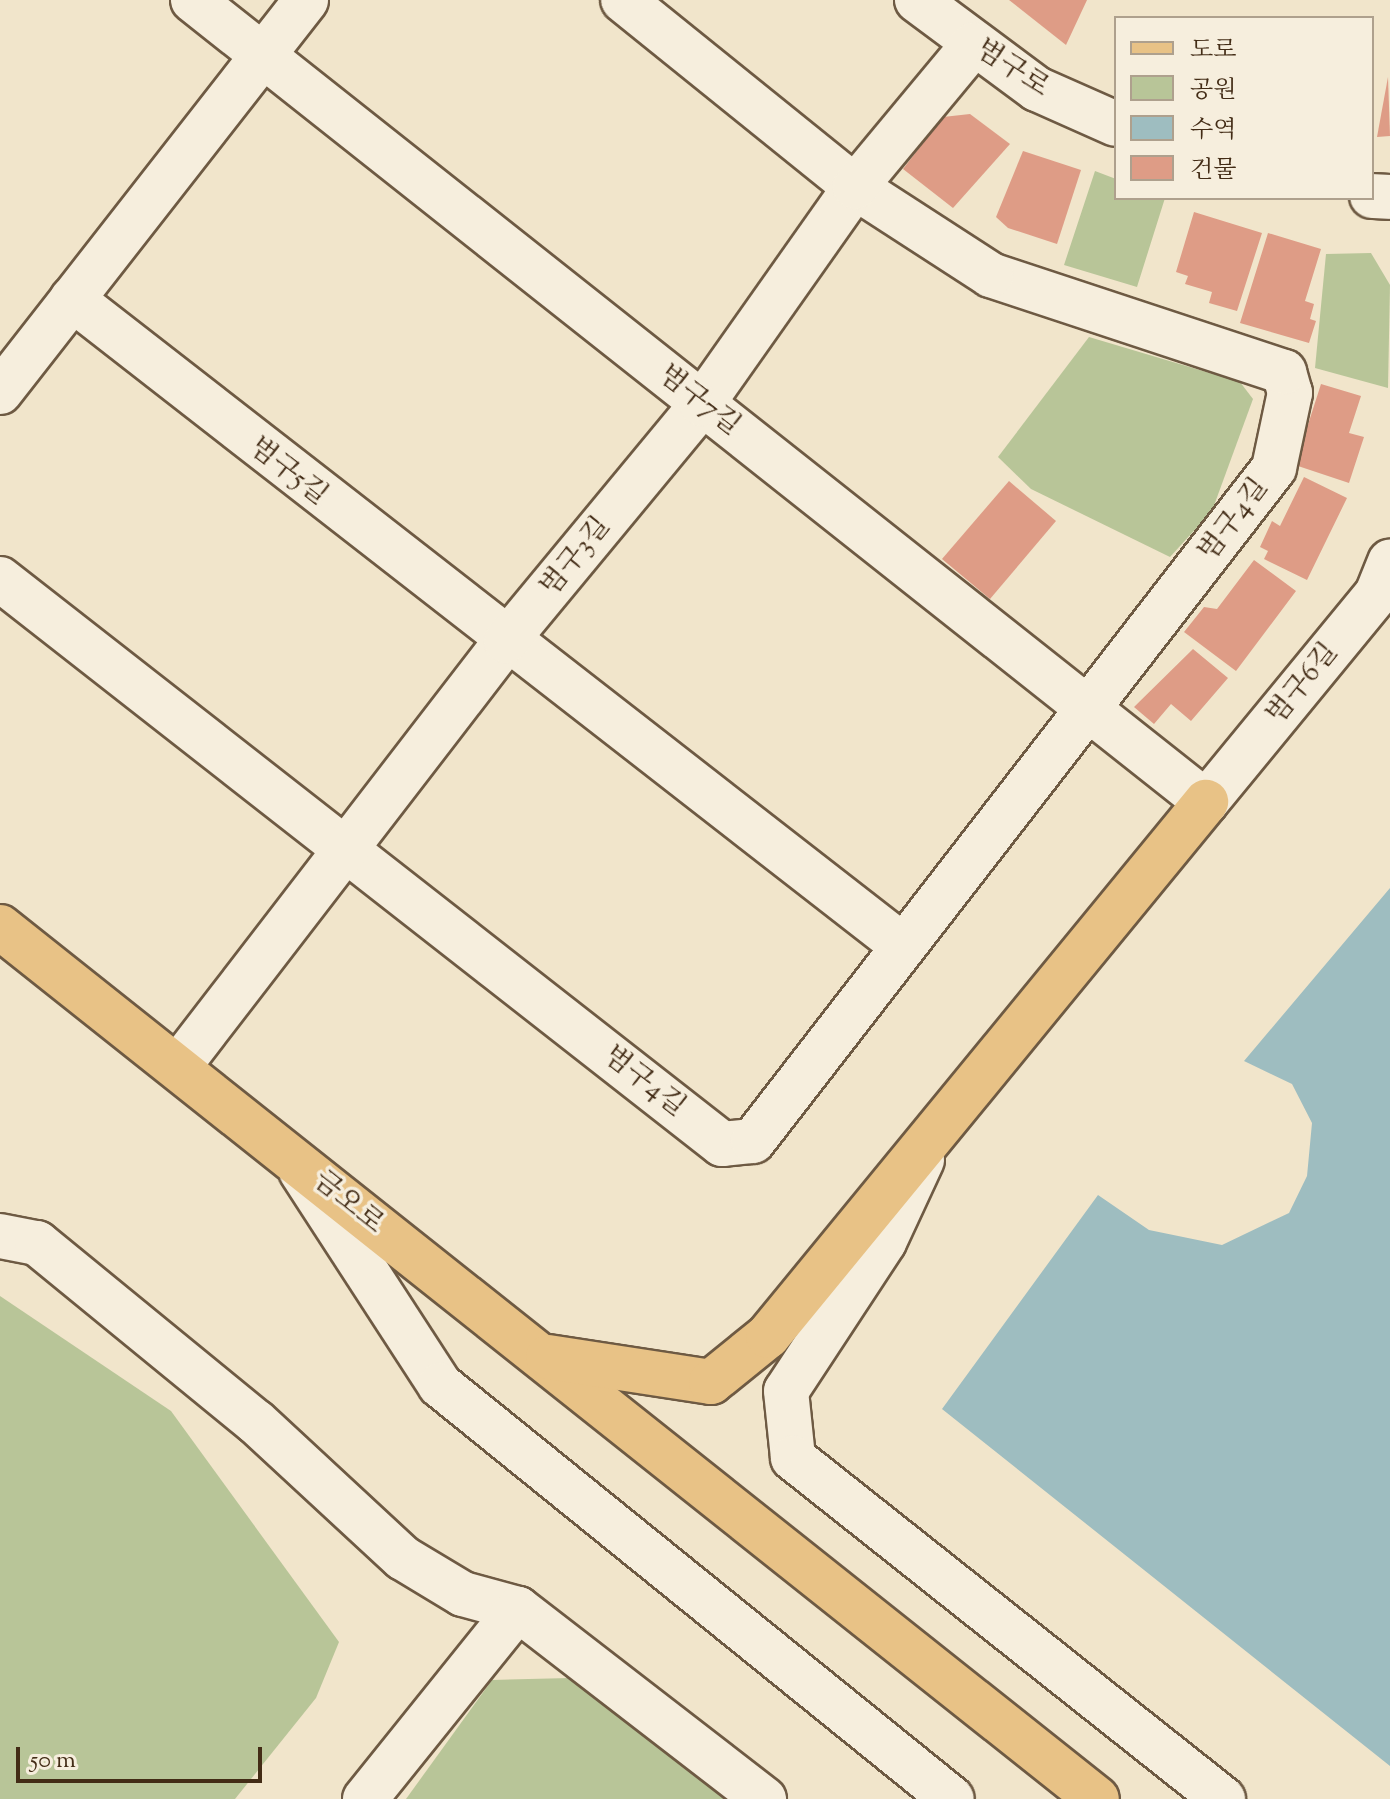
<!DOCTYPE html>
<html>
<head>
<meta charset="utf-8">
<style>
  body { margin:0 }
  #map { position:relative; width:1390px; height:1799px; overflow:hidden; background:#f1e5cb; font-family:"Sorts Mill Goudy","Noto Serif KR",serif }
  div>[style] { position:absolute }
  [style*='--x'] { left:calc(var(--x)*1px); top:calc(var(--y)*1px); width:calc(var(--w)*1px); rotate:calc(var(--a)*1deg) }
  .green>* { inset:0; background:#b8c598 }
  .water>* { inset:0; background:#9ebdc0 }
  .building>* { inset:0; background:#de9c86 }
  .roads { filter:drop-shadow(2px 0 #6e5a43) drop-shadow(-2px 0 #6e5a43) drop-shadow(0 2px #6e5a43) drop-shadow(0 -2px #6e5a43) }
  .minor>* { height:44px; margin:-22px; padding:0 22px; transform-origin:22px; border-radius:22px; background:#f6eedd }
  .major>* { height:44px; margin:-22px; padding:0 22px; transform-origin:22px; border-radius:22px; background:#e8c286 }
  span { translate:-50% -50%; white-space:nowrap; text-align:center; line-height:1.15; -webkit-text-stroke:7px #f6eedd; paint-order:stroke }
  .street-label { font-size:28px; color:#432c16 }
  .legend { position:absolute; left:1114px; top:16px; width:260px; height:184px; box-sizing:border-box; background:#f6eedd; border:2px solid #aea08d; margin:0; padding:10px 14px; list-style:none; font-size:24px; color:#432c16 }
  .legend li { display:flex; align-items:center; gap:16px; height:40px }
  .legend b { width:40px; border:2px solid #aea08d }
  .scale { position:absolute; left:16px; top:1747px; width:246px; height:36px; box-sizing:border-box; border:4px solid #432c16; border-top:0; padding-left:10px; font-size:24px; line-height:28px; white-space:nowrap; color:#432c16; -webkit-text-stroke:6px #f6eedd; paint-order:stroke }
</style>
</head>
<body>
<div id="map">
  <div class="green">
    <div style="clip-path:polygon(1095px 171px,1116px 179px,1116px 198px,1165px 198px,1137px 287px,1064px 265px)"></div>
    <div style="clip-path:polygon(1371px 253px,1390px 285px,1388px 388px,1315px 368px,1326px 254px)"></div>
    <div style="clip-path:polygon(1089px 337px,1240px 382px,1253px 399px,1212px 511px,1170px 557px,1031px 489px,998px 457px)"></div>
    <div style="clip-path:polygon(0 1296px,171px 1411px,339px 1642px,316px 1698px,235px 1799px,0 1799px)"></div>
    <div style="clip-path:polygon(570px 1678px,728px 1799px,406px 1799px,492px 1680px)"></div>
  </div>
  <div class="water">
    <div style="clip-path:polygon(1390px 888px,1390px 1766px,942px 1409px,1098px 1195px,1149px 1230px,1222px 1245px,1289px 1213px,1307px 1176px,1312px 1123px,1292px 1084px,1244px 1061px)"></div>
  </div>
  <div class="building">
    <div style="clip-path:polygon(1009px 0,1087px 0,1066px 45px)"></div>
    <div style="clip-path:polygon(1388px 77px,1390px 136px,1377px 137px)"></div>
    <div style="clip-path:polygon(970px 114px,1010px 144px,953px 208px,903px 169px,943px 117px)"></div>
    <div style="clip-path:polygon(1023px 151px,1081px 170px,1057px 244px,1008px 228px,996px 217px)"></div>
    <div style="clip-path:polygon(1194px 212px,1262px 233px,1237px 311px,1209px 303px,1212px 292px,1185px 284px,1188px 276px,1176px 272px)"></div>
    <div style="clip-path:polygon(1268px 233px,1321px 249px,1305px 301px,1314px 304px,1310px 319px,1316px 321px,1309px 343px,1240px 323px)"></div>
    <div style="clip-path:polygon(1321px 384px,1361px 396px,1349px 433px,1364px 437px,1349px 483px,1295px 465px)"></div>
    <div style="clip-path:polygon(1304px 477px,1347px 498px,1307px 580px,1264px 559px,1268px 551px,1260px 547px,1272px 521px,1280px 526px)"></div>
    <div style="clip-path:polygon(1009px 481px,1056px 521px,990px 599px,942px 559px)"></div>
    <div style="clip-path:polygon(1254px 560px,1296px 591px,1236px 671px,1184px 632px,1204px 607px,1217px 609px)"></div>
    <div style="clip-path:polygon(1193px 649px,1228px 678px,1191px 721px,1171px 704px,1154px 724px,1134px 707px)"></div>
  </div>
  <div class="roads">
    <div class="minor">
      <div style="--x:193;--y:0;--w:1292;--a:38.37"></div>
      <div style="--x:1206;--y:802;--w:269;--a:-50.6"></div>
      <div style="--x:1377;--y:594;--w:35;--a:-68"></div>
      <div style="--x:917;--y:0;--w:149;--a:36.6"></div>
      <div style="--x:1037;--y:89;--w:86;--a:23.9"></div>
      <div style="--x:1372;--y:196;--w:18;--a:3"></div>
      <div style="--x:72;--y:299;--w:1053;--a:37.9"></div>
      <div style="--x:0;--y:392;--w:497;--a:-52"></div>
      <div style="--x:0;--y:579;--w:917;--a:38.04"></div>
      <div style="--x:722;--y:1144;--w:31;--a:-6"></div>
      <div style="--x:753;--y:1141;--w:851;--a:-52.25"></div>
      <div style="--x:1274;--y:468;--w:77;--a:-78"></div>
      <div style="--x:1290;--y:393;--w:22;--a:-106"></div>
      <div style="--x:1284;--y:372;--w:309;--a:-161.7"></div>
      <div style="--x:991;--y:275;--w:162;--a:-147.1"></div>
      <div style="--x:855;--y:187;--w:298;--a:-141.1"></div>
      <div style="--x:178;--y:1067;--w:538;--a:-52.41"></div>
      <div style="--x:506;--y:641;--w:308;--a:-50.4"></div>
      <div style="--x:702;--y:404;--w:266;--a:-54.8"></div>
      <div style="--x:855;--y:187;--w:185;--a:-50.3"></div>
      <div style="--x:922;--y:1160;--w:90;--a:114.9"></div>
      <div style="--x:884;--y:1242;--w:178;--a:123.3"></div>
      <div style="--x:786;--y:1391;--w:67;--a:84"></div>
      <div style="--x:793;--y:1458;--w:549;--a:38.42"></div>
      <div style="--x:301;--y:1171;--w:255;--a:57"></div>
      <div style="--x:440;--y:1385;--w:658;--a:38.96"></div>
      <div style="--x:0;--y:1236;--w:38;--a:11"></div>
      <div style="--x:37;--y:1243;--w:283;--a:39.3"></div>
      <div style="--x:256;--y:1422;--w:200;--a:42.8"></div>
      <div style="--x:403;--y:1558;--w:70;--a:31"></div>
      <div style="--x:463;--y:1594;--w:57;--a:15.3"></div>
      <div style="--x:518;--y:1609;--w:311;--a:37.7"></div>
      <div style="--x:365;--y:1799;--w:244;--a:-51.2"></div>
    </div>
    <div class="major">
      <div style="--x:0;--y:927;--w:1401;--a:38.48"></div>
      <div style="--x:548;--y:1357;--w:165;--a:8.7"></div>
      <div style="--x:711;--y:1382;--w:73;--a:-38.9"></div>
      <div style="--x:768;--y:1336;--w:691;--a:-50.64"></div>
    </div>
  </div>
  <div class="street-label">
    <span style="left:1012px;top:69px;rotate:33deg">범구로</span>
    <span style="left:699px;top:401px;rotate:38deg">범구7길</span>
    <span style="left:288px;top:472px;rotate:38deg">범구5길</span>
    <span style="left:1234px;top:520px;rotate:-53deg">범구4길</span>
    <span style="left:576px;top:557px;rotate:-51deg">범구3길</span>
    <span style="left:1303px;top:684px;rotate:-51deg">범구6길</span>
    <span style="left:644px;top:1082px;rotate:38deg">범구4길</span>
    <span style="left:348px;top:1203px;rotate:39deg">금오로</span>
  </div>
  <ul class="legend">
  <li><b style="height:10px;background:#e8c286"></b>도로</li>
  <li><b style="height:22px;background:#b8c598"></b>공원</li>
  <li><b style="height:22px;background:#9ebdc0"></b>수역</li>
  <li><b style="height:22px;background:#de9c86"></b>건물</li>
  </ul>
  <div class="scale">50 m</div>
</div>
</body>
</html>
